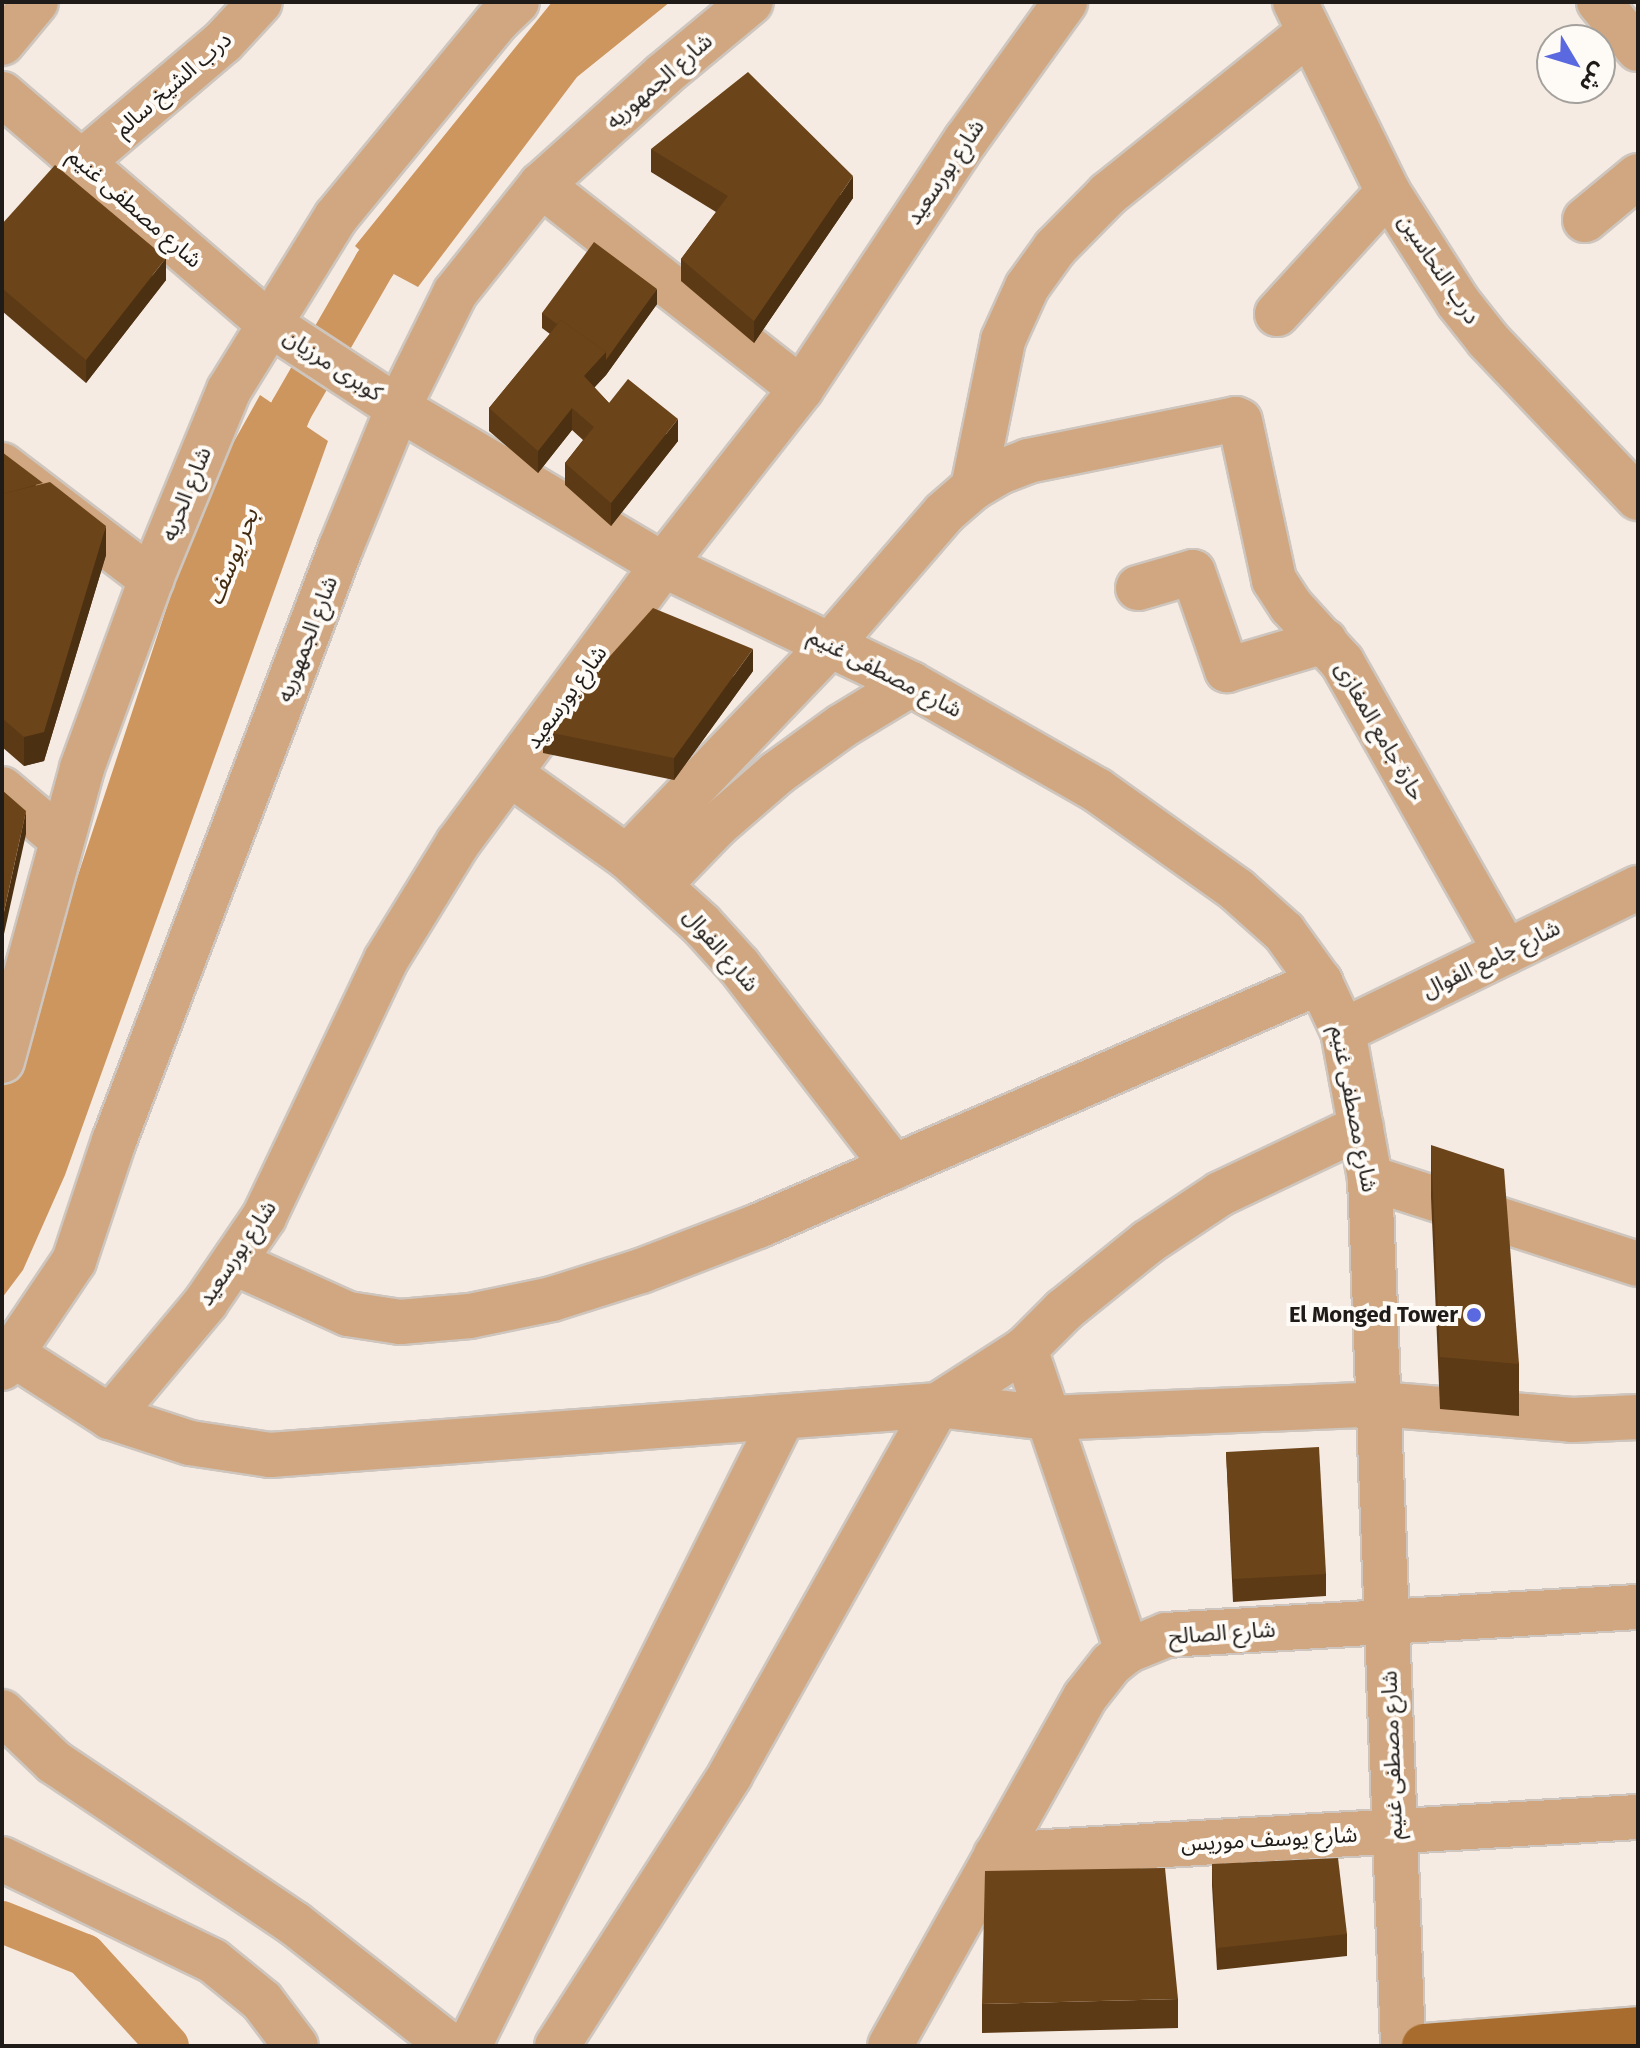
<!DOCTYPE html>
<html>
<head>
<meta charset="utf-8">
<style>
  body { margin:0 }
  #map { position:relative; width:1640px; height:2048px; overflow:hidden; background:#f5ebe3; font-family:"Fira Sans","Noto Sans Arabic",sans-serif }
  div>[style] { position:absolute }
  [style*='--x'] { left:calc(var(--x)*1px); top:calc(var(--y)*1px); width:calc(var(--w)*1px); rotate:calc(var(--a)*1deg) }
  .water>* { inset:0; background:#ce965f }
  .canal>* { height:42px; margin:-21px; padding:0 21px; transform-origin:21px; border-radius:21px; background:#ce965f }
  .roads { filter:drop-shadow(2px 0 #cec6be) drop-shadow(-2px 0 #cec6be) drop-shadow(0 2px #cec6be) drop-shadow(0 -2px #cec6be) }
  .minor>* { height:44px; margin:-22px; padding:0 22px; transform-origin:22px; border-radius:22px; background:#d0a780 }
  .major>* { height:44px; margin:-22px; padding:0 22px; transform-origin:22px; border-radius:22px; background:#a86d2e }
  .wall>* { inset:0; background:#5d3a16 }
  .shaded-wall>* { inset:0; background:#4c3012 }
  .building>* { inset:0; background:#6c4419 }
  .dots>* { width:22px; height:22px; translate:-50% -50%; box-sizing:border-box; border:4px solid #fefaf6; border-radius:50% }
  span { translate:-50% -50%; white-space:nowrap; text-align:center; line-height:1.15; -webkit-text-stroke:8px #fefaf6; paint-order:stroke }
  .street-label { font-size:22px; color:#1e1b18 }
  .poi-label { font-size:22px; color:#1e1b18; font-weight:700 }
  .right { translate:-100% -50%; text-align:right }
  .water-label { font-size:24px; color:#442c13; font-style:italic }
  .frame { position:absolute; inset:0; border:4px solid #1e1b18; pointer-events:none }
  .north { position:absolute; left:1536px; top:24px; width:80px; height:80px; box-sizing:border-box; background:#fefaf6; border:2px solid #a4a19d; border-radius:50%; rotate:128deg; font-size:22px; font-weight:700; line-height:32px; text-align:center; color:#1e1b18 }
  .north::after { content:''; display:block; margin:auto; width:28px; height:36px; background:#5a69e0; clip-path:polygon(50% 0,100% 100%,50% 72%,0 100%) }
</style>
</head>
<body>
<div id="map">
  <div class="water">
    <div style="clip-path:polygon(552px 2px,670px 2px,577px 77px,418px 287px,375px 264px,355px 246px)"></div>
    <div style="clip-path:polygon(260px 395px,328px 441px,65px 1175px,23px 1270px,2px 1298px,2px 1091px,34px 1008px,204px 495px)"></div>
  </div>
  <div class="canal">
    <div style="--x:268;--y:467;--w:61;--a:-68"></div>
    <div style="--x:291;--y:410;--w:168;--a:-60.1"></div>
    <div style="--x:375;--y:264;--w:56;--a:-53.7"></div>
    <div style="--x:2;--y:1922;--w:89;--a:21.7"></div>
    <div style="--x:85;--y:1955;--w:123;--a:47.6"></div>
  </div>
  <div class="roads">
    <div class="minor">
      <div style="--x:1295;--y:2;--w:212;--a:63.9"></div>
      <div style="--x:1388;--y:192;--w:130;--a:57.5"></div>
      <div style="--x:1458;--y:302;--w:48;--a:51.7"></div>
      <div style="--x:1488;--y:340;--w:218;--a:46.5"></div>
      <div style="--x:1599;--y:2;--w:61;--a:50.3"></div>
      <div style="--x:2;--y:43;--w:53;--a:-50.3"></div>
      <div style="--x:2;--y:94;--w:351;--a:40.7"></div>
      <div style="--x:268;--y:323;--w:155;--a:33.2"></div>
      <div style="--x:398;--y:408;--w:308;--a:30.6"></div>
      <div style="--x:663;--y:565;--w:275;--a:25.6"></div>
      <div style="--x:911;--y:684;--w:214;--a:29.7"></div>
      <div style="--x:1097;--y:790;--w:172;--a:35.5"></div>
      <div style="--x:1237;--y:890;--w:63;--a:41.8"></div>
      <div style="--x:1284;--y:932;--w:62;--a:54.2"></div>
      <div style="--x:1320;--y:982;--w:54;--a:64.9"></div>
      <div style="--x:1343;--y:1031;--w:149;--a:79.6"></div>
      <div style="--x:1370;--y:1178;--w:869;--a:87.82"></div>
      <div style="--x:83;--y:161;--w:184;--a:-40.4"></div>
      <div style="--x:223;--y:42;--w:54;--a:-47.2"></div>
      <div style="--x:541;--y:185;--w:330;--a:38.1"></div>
      <div style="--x:1585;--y:220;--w:69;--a:-39.7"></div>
      <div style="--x:1277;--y:314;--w:165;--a:-47.7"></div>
      <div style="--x:2;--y:465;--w:188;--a:37.4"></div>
      <div style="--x:973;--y:488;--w:151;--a:-78.5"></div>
      <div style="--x:1003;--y:340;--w:58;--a:-65.6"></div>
      <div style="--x:1027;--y:287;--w:48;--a:-54.3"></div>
      <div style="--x:1055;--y:248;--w:76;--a:-45.5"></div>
      <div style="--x:1108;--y:194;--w:257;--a:-38.8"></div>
      <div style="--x:1138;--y:588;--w:57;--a:-16.2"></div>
      <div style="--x:1193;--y:572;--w:104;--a:70.9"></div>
      <div style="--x:1227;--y:670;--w:102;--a:-16.5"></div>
      <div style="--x:510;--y:774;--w:143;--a:35.4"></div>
      <div style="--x:627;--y:857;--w:100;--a:42.2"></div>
      <div style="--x:701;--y:924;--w:57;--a:47.9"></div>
      <div style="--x:739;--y:966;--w:254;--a:52.4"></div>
      <div style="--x:2;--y:789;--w:76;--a:40.2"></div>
      <div style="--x:627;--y:857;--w:295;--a:-46.2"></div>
      <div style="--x:831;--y:644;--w:173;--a:-49.2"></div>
      <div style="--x:944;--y:513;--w:38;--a:-41"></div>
      <div style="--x:973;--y:488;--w:31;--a:-31"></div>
      <div style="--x:1000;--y:472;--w:30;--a:-21"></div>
      <div style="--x:1028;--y:461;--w:212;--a:-11.4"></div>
      <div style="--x:1236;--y:419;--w:4;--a:27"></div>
      <div style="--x:1240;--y:421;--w:163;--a:77.9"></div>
      <div style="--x:1274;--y:580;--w:31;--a:57"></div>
      <div style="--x:1291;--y:606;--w:76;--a:47.7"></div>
      <div style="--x:1342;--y:662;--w:333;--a:60.5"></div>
      <div style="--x:660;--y:884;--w:81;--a:-46"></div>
      <div style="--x:716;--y:826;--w:81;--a:-41"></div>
      <div style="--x:777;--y:773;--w:80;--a:-35.9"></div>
      <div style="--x:842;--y:726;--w:81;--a:-31.3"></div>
      <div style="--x:1343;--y:1031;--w:328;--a:-25.9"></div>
      <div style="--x:2;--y:1061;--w:304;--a:-74.7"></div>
      <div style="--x:82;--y:768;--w:201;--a:-69.9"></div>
      <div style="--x:151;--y:579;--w:204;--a:-67.6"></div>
      <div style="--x:229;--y:390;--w:203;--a:-58.3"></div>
      <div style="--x:336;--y:217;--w:252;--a:-50.6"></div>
      <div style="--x:496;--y:22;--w:29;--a:-44"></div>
      <div style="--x:1370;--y:1178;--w:281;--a:17.8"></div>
      <div style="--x:235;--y:1263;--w:124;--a:24.3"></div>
      <div style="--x:348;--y:1314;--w:53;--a:8.7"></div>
      <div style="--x:400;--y:1322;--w:70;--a:-4.9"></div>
      <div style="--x:470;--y:1316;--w:84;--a:-11.7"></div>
      <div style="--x:552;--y:1299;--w:93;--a:-17.5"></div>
      <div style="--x:641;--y:1271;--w:125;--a:-21"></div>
      <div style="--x:758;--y:1226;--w:613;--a:-23.47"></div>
      <div style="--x:1025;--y:1349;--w:319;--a:71.3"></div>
      <div style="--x:12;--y:1354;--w:117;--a:32.7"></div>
      <div style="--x:110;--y:1417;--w:84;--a:18"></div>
      <div style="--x:190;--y:1443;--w:81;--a:8.5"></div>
      <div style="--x:270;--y:1455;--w:670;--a:-4.28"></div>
      <div style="--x:938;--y:1405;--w:112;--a:6.7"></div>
      <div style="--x:1049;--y:1418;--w:330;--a:-2.4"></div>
      <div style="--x:1379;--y:1404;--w:194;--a:4.7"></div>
      <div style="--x:1572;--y:1420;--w:66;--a:-2.6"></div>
      <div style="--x:2;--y:1368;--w:129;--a:-56.1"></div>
      <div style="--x:74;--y:1261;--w:126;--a:-71.6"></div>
      <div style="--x:114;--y:1141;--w:636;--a:-69.09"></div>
      <div style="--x:341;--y:547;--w:150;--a:-67.7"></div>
      <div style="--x:398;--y:408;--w:128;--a:-63.6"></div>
      <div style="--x:455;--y:293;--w:138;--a:-51.5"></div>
      <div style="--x:541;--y:185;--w:164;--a:-42"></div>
      <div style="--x:663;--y:75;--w:114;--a:-39.7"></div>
      <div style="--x:110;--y:1417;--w:150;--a:-50.1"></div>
      <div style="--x:206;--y:1302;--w:103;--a:-55.7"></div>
      <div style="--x:264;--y:1217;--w:284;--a:-64.6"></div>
      <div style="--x:386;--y:960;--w:137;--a:-58.4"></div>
      <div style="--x:458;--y:843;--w:345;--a:-53.6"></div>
      <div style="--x:663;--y:565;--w:224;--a:-51.9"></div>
      <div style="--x:801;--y:389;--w:299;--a:-56.5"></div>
      <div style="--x:966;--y:140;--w:170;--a:-54.3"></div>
      <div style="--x:2;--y:1712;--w:72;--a:43.9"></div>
      <div style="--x:54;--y:1762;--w:290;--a:33.9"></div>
      <div style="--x:295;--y:1924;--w:197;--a:38.2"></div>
      <div style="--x:996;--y:1855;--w:643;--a:-3.39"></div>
      <div style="--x:2;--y:1859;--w:234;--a:25.8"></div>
      <div style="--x:213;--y:1961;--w:63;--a:39.2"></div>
      <div style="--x:262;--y:2001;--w:56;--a:52.9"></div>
      <div style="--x:469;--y:2046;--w:703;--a:-63.47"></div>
      <div style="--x:557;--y:2046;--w:322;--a:-57.4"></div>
      <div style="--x:730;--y:1775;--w:424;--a:-60.7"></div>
      <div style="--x:938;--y:1405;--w:103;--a:-32.8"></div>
      <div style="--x:1025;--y:1349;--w:55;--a:-45"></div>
      <div style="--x:1064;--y:1310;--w:108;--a:-39"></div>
      <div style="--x:1148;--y:1242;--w:87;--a:-33.7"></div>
      <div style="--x:1220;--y:1194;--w:156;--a:-25.4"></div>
      <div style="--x:890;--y:2046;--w:400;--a:-60.8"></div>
      <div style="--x:1085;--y:1697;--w:42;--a:-51.8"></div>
      <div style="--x:1111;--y:1664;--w:21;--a:-39"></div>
      <div style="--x:1127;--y:1651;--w:42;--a:-22.3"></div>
      <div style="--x:1166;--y:1635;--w:473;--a:-3.4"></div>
    </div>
    <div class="major">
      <div style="--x:1424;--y:2046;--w:215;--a:-4.5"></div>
    </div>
  </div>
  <div class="wall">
    <div style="clip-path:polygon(651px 149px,853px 198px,754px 343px,681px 281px,681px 259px,716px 212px,651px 172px)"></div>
    <div style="clip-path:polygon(2px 224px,166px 280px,86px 383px,2px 311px)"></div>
    <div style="clip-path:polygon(657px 304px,606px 375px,594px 387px,609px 403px,678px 441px,611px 526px,565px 485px,565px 463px,583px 440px,572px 430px,538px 473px,489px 431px,489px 408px,550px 334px,542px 328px,542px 313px)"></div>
    <div style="clip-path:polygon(2px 452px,106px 555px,44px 761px,24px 766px,2px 747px)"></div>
    <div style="clip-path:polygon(753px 671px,674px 780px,543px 753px,543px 731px)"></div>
    <div style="clip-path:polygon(1431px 1145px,1519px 1364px,1519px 1416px,1440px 1409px,1431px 1197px)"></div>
    <div style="clip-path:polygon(1226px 1452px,1326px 1574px,1326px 1596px,1233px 1602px)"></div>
    <div style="clip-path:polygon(1212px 1864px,1347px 1934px,1347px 1956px,1217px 1970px,1212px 1886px)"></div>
    <div style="clip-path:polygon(1178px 1999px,1178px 2028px,982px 2033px,982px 2004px)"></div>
  </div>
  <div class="shaded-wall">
    <div style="clip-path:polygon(853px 176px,853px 198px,754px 343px,754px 321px)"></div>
    <div style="clip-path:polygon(166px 258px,166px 280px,86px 383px,86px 360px)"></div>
    <div style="clip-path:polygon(657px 289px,657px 304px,606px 375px,584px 399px,584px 376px)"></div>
    <div style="clip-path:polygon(572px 408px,572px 430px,538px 473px,538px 451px)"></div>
    <div style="clip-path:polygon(678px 419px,678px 441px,611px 526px,611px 503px)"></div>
    <div style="clip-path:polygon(106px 526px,106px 555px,44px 761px,24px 766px,24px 737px)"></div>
    <div style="clip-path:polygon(753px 649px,753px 671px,674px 780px,674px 758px)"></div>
    <div style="clip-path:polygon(26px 811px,26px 834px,2px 943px,2px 921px)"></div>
  </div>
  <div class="building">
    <div style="clip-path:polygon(748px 72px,853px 176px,754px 321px,681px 259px,728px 196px,651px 149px)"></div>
    <div style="clip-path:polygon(55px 165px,166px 258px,86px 360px,2px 288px,2px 224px)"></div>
    <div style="clip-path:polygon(594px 242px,657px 289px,606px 360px,606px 352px,561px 320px,557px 324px,542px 313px)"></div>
    <div style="clip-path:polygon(561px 320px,606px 352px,584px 376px,609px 403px,628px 379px,678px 419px,611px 503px,565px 463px,594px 427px,572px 408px,538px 451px,489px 408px)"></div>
    <div style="clip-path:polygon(2px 452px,43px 483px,2px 494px)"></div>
    <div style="clip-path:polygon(50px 482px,106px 526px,44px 732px,24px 737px,2px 718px,2px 494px)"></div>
    <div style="clip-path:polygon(653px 608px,753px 649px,674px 758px,543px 731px)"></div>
    <div style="clip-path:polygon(2px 790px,26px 811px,2px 921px)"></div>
    <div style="clip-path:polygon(1431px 1145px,1504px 1169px,1519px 1364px,1440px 1357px)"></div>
    <div style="clip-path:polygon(1319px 1447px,1326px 1574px,1233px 1579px,1226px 1452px)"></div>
    <div style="clip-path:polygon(1338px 1858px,1347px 1934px,1217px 1948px,1212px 1864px)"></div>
    <div style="clip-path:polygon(1165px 1868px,1178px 1999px,982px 2004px,985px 1871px)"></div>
  </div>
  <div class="dots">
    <div style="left:1474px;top:1315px;background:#5a69e0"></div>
  </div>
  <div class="street-label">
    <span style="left:659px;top:81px;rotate:-41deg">شارع الجمهوريه</span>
    <span style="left:173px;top:84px;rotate:-41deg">درب الشيخ سالم</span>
    <span style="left:945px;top:172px;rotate:-56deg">شارع بورسعيد</span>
    <span style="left:135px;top:208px;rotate:41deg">شارع مصطفى غنيم</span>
    <span style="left:1439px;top:269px;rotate:56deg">درب النحاسين</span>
    <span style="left:333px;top:365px;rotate:33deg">كوبرى مرزيان</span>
    <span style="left:186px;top:494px;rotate:-68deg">شارع الحريه</span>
    <span style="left:307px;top:639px;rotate:-69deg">شارع الجمهوريه</span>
    <span style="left:885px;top:673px;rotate:27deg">شارع مصطفى غنيم</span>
    <span style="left:566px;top:697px;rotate:-54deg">شارع بورسعيد</span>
    <span style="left:1380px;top:731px;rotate:60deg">حارة جامع المغازى</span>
    <span style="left:721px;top:950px;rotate:49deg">شارع الفوال</span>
    <span style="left:1491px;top:959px;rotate:-26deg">شارع جامع الفوال</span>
    <span style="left:1354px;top:1109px;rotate:79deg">شارع مصطفى غنيم</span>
    <span style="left:237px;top:1253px;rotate:-56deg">شارع بورسعيد</span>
    <span style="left:1222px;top:1633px;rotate:-4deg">شارع الصالح</span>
    <span style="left:1392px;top:1755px;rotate:-92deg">شارع مصطفى غنيم</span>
    <span style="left:1269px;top:1839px;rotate:-3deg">شارع يوسف موريس</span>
  </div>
  <div class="poi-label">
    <span class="right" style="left:1458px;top:1315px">El Monged Tower</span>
  </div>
  <div class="water-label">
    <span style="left:233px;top:557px;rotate:-68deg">بحر يوسف</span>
  </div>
  <div class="frame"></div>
  <div class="north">ش</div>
</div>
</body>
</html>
